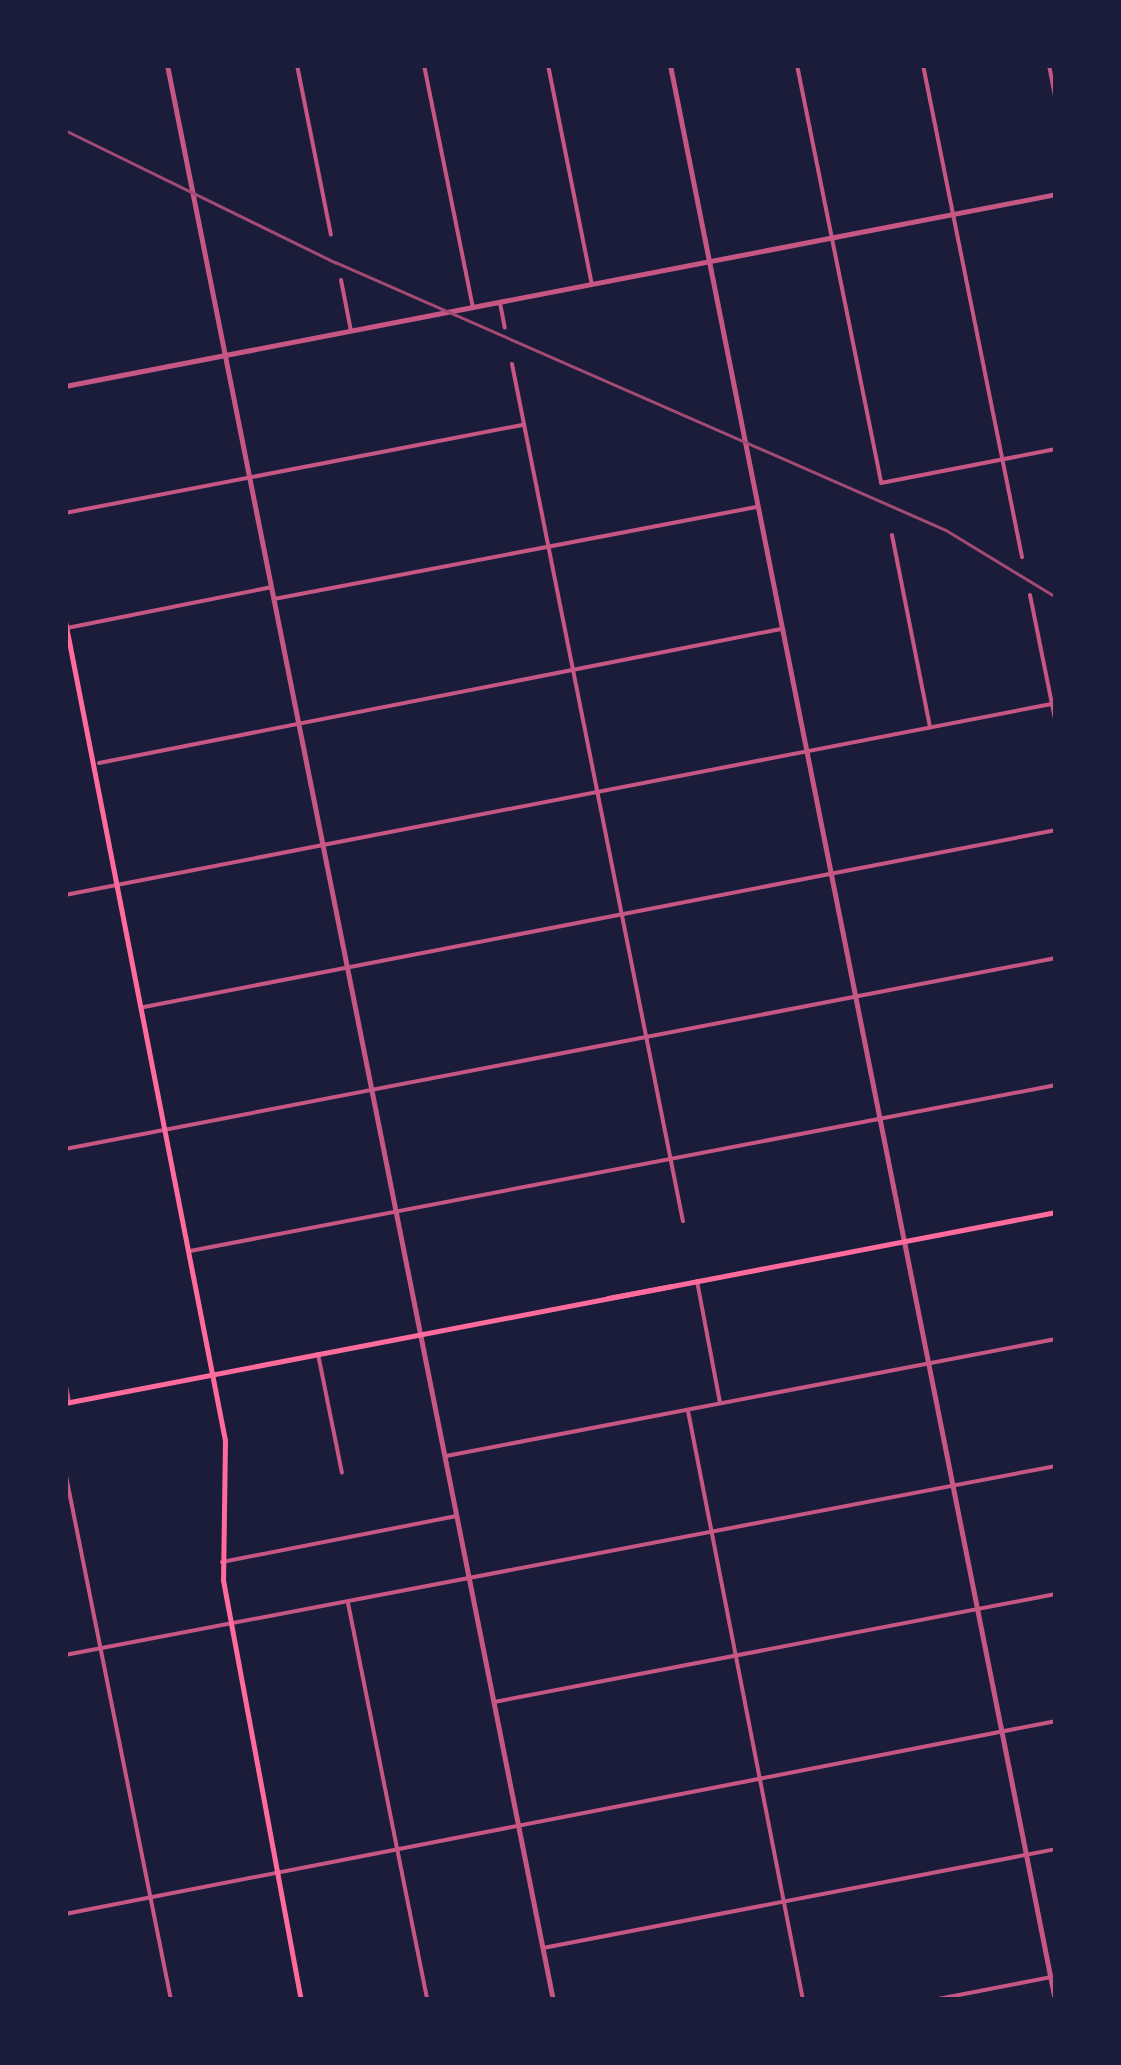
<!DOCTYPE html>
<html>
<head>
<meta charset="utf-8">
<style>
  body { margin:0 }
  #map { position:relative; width:1121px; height:2065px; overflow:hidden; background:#1b1b3a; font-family:Commissioner,sans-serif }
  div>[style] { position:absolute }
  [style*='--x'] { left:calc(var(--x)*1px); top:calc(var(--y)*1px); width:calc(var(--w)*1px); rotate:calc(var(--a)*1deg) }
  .minor>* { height:4px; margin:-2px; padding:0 2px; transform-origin:2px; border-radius:2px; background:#c65784 }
  .tertiary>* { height:5px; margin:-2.5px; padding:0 2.5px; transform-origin:2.5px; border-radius:2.5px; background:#c65784 }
  .secondary>* { height:5px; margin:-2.5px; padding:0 2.5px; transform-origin:2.5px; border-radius:2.5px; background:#ff6b9d }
  .rail>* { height:2.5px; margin:-1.25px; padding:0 1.25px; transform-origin:1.25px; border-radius:1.25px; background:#a44b75 }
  span { translate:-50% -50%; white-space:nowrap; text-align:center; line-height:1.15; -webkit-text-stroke:9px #1b1b3a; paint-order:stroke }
  .frame { position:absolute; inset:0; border:68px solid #1b1b3a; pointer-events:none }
</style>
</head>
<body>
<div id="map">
  <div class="minor">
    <div style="--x:297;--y:65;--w:173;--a:78.7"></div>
    <div style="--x:424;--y:65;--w:248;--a:78.6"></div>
    <div style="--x:548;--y:65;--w:224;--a:78.7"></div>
    <div style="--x:797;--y:65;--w:426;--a:78.6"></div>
    <div style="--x:881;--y:483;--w:178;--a:-11"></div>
    <div style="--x:923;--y:65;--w:502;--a:78.62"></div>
    <div style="--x:1049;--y:65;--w:37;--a:79"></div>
    <div style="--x:341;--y:280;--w:52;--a:78.9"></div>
    <div style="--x:500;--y:303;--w:25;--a:79"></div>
    <div style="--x:512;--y:364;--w:874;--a:78.72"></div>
    <div style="--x:65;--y:513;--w:467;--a:-10.9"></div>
    <div style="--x:892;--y:535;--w:196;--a:78.8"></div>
    <div style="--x:1030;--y:595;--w:132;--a:78.6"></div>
    <div style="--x:274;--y:599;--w:491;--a:-10.8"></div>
    <div style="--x:67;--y:628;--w:209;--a:-11.3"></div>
    <div style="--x:99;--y:763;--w:695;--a:-11.12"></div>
    <div style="--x:65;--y:895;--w:1009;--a:-10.96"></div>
    <div style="--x:144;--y:1007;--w:929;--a:-10.98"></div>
    <div style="--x:65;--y:1149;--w:1009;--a:-10.91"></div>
    <div style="--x:190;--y:1251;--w:882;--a:-10.85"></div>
    <div style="--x:697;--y:1281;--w:124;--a:79.3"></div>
    <div style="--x:318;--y:1354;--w:121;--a:78.6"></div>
    <div style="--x:65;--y:1381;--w:21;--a:79"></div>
    <div style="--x:688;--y:1411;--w:600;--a:78.95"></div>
    <div style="--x:446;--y:1456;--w:621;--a:-10.86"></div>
    <div style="--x:65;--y:1471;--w:540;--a:78.67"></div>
    <div style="--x:222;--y:1562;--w:239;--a:-11.1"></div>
    <div style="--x:348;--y:1603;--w:405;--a:78.7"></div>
    <div style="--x:65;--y:1655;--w:1009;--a:-10.8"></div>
    <div style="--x:494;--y:1702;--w:572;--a:-10.88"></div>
    <div style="--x:65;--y:1914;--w:1010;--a:-11.02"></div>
    <div style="--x:543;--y:1948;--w:522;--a:-10.92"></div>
    <div style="--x:933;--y:2000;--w:125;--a:-11"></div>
  </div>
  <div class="tertiary">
    <div style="--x:167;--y:65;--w:1973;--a:78.72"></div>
    <div style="--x:670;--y:65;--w:1973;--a:78.75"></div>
    <div style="--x:65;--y:386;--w:1009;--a:-10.96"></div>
  </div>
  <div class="secondary">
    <div style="--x:65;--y:621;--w:834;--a:78.95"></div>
    <div style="--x:225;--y:1440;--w:140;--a:90.8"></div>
    <div style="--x:223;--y:1580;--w:427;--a:79.5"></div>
    <div style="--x:608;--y:1298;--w:65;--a:-10.6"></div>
    <div style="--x:65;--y:1403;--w:1009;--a:-10.91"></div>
  </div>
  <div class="rail">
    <div style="--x:65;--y:130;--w:301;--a:26.1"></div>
    <div style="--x:335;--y:262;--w:667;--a:23.68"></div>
    <div style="--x:946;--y:530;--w:129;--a:31.3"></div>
  </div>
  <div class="frame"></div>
</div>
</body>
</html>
